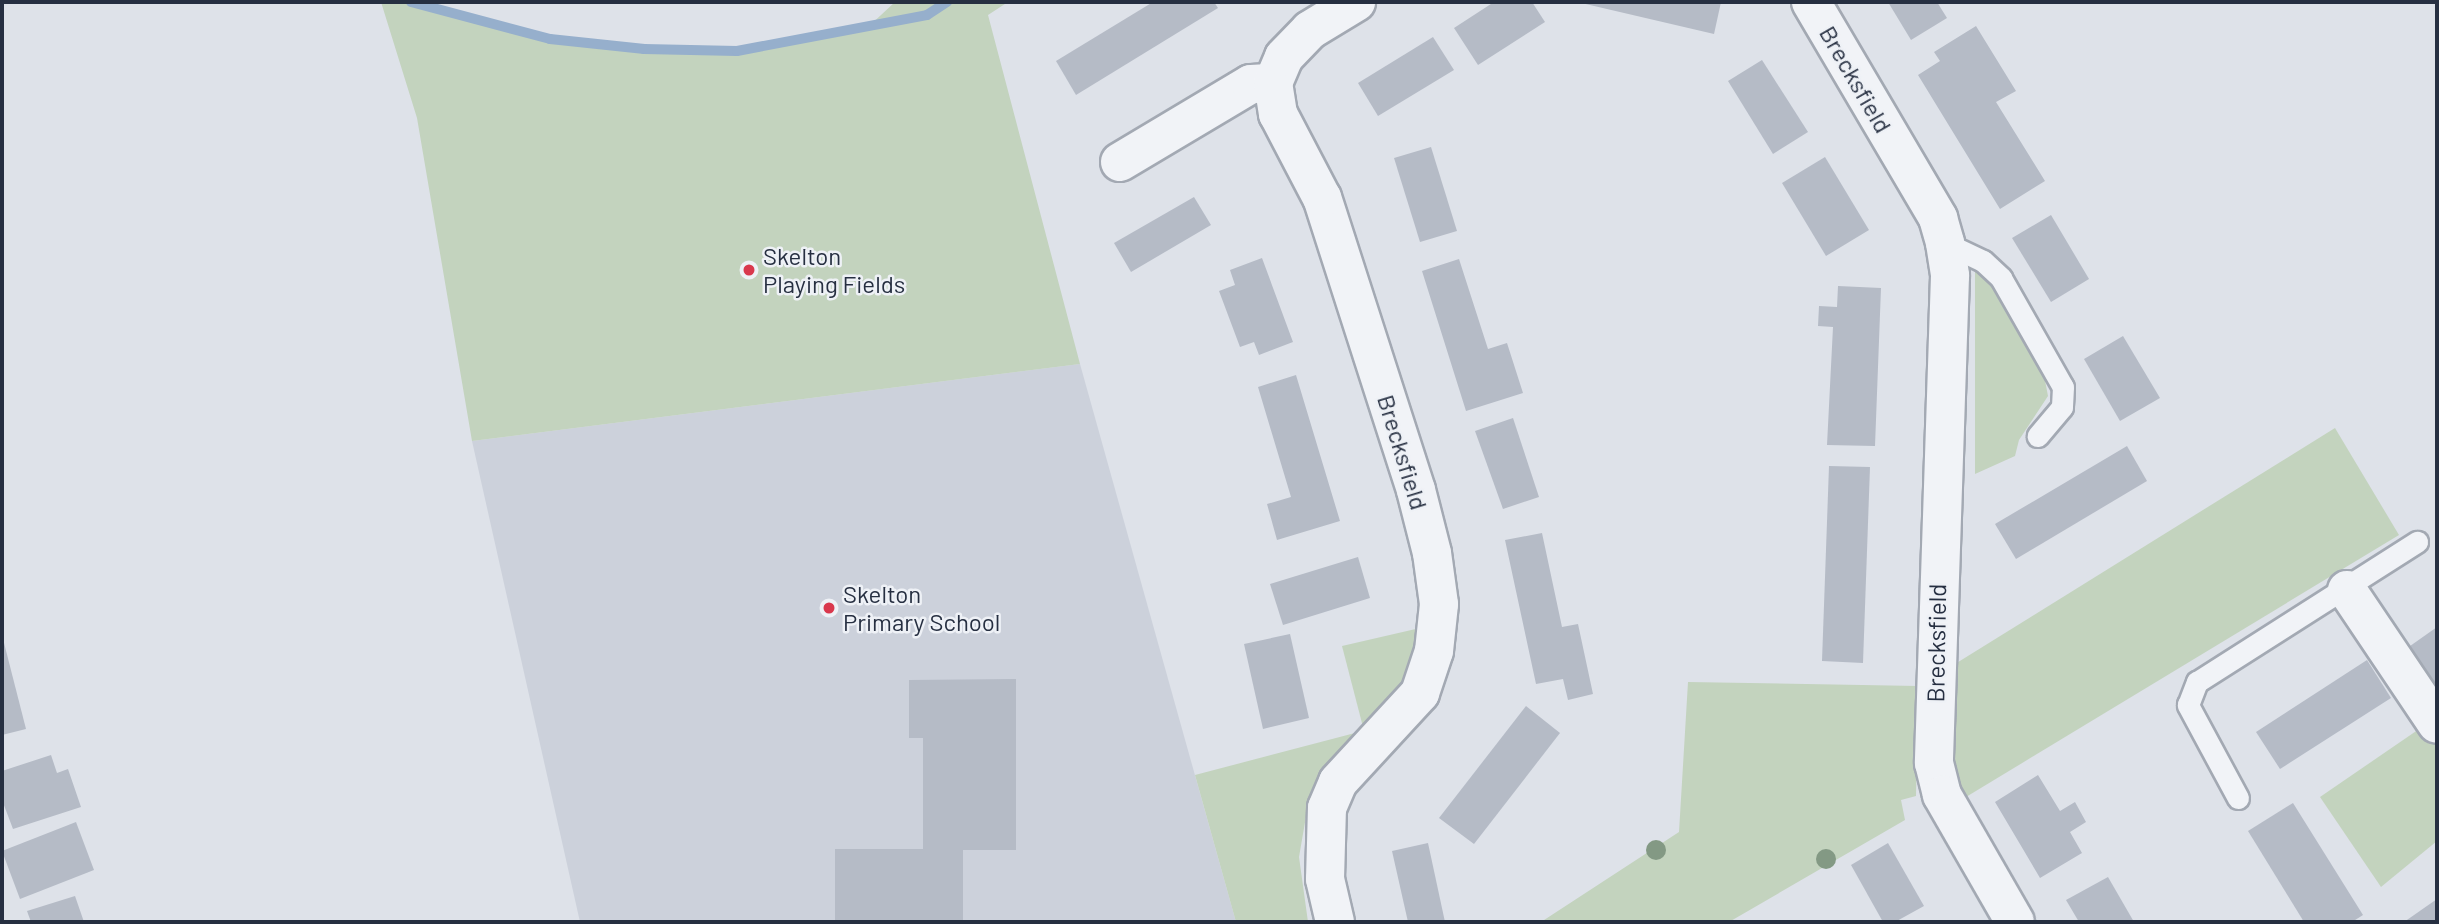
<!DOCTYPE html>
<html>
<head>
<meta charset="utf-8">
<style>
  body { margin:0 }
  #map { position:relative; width:2439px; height:924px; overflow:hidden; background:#dee2e9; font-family:Barlow,sans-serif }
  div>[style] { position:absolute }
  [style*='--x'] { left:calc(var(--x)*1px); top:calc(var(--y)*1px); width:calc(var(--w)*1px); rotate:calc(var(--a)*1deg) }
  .built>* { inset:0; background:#ccd1db }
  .green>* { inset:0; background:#c3d3be }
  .stream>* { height:10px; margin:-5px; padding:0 5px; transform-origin:5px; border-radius:5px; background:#96afcc }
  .building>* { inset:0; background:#b5bbc6 }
  .roads { filter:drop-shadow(2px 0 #a3a9b3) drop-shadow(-2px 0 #a3a9b3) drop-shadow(0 2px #a3a9b3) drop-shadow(0 -2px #a3a9b3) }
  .service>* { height:21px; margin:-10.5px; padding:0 10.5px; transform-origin:10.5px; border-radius:10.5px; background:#f1f3f7 }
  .minor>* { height:38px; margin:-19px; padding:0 19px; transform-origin:19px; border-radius:19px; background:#f1f3f7 }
  .trees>* { width:20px; height:20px; margin:-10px; border-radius:50%; background:#839984 }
  .dots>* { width:19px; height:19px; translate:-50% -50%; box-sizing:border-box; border:4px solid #eef1f6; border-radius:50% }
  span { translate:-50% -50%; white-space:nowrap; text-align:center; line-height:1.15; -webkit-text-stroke:5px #eef1f6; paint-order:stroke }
  .street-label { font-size:24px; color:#262f41 }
  .poi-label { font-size:24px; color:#262f41 }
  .left { translate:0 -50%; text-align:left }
  .frame { position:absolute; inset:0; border:4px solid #262f41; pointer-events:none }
</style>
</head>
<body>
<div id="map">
  <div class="built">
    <div style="clip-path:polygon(1080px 364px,1236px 922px,580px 922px,472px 441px)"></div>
  </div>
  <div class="green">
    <div style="clip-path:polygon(381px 2px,411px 2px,550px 39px,644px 49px,737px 51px,867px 28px,895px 2px,1008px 2px,988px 15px,1080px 364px,472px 441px,417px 118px)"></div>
    <div style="clip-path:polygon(1975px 270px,1991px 282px,2043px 370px,2048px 396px,2019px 440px,2015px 456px,1975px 474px)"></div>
    <div style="clip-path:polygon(2335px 428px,2399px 535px,1966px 797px,1953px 768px,1955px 664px)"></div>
    <div style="clip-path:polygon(1420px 628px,1408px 674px,1396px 694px,1363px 727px,1342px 646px)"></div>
    <div style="clip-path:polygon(1688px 682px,1918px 686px,1916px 796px,1901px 800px,1905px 820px,1729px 922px,1541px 922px,1679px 832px)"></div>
    <div style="clip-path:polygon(2425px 725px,2437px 741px,2437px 841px,2381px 887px,2320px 797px)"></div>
    <div style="clip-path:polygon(1355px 733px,1319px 780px,1308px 805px,1299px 857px,1308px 922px,1236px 922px,1195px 775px)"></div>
  </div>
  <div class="stream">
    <div style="--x:411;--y:2;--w:144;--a:14.9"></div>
    <div style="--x:550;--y:39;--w:95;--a:6.1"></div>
    <div style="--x:644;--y:49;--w:93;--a:1.2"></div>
    <div style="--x:737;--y:51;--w:193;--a:-10.7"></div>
    <div style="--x:927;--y:15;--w:24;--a:-33"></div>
  </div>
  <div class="building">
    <div style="clip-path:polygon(1153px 2px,1214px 2px,1218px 8px,1076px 95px,1056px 61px)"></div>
    <div style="clip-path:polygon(1494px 2px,1532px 2px,1545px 22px,1478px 65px,1454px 28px)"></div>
    <div style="clip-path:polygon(1577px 2px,1721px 2px,1714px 34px)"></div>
    <div style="clip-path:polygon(1888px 2px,1937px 2px,1947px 18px,1911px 40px)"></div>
    <div style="clip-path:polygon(1976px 26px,2016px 91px,1996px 102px,2045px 181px,2000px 209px,1918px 75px,1940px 61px,1934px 52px)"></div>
    <div style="clip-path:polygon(1433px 37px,1454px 70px,1378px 116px,1358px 83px)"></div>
    <div style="clip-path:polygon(1762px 60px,1808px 132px,1773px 154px,1728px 81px)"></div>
    <div style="clip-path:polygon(1431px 147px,1457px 231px,1420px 242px,1394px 158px)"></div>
    <div style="clip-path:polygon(1825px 157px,1869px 230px,1826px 256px,1782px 183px)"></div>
    <div style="clip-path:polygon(1194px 197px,1211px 225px,1131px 272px,1114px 243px)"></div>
    <div style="clip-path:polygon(2051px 215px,2089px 279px,2051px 302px,2012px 238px)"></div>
    <div style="clip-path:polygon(1262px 258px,1293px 342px,1259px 355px,1254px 342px,1240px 347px,1219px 291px,1235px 285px,1230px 270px)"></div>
    <div style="clip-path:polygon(1459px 259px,1488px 349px,1507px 343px,1523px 393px,1466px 411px,1422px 271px)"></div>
    <div style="clip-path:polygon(1838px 286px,1881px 288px,1875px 446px,1827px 445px,1833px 327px,1818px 326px,1819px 306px,1837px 307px)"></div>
    <div style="clip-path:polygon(2123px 336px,2160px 398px,2120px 421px,2084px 359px)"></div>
    <div style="clip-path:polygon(1296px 375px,1340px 521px,1277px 540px,1267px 504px,1291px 497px,1258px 387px)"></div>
    <div style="clip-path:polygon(1513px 418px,1539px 497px,1503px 509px,1475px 431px)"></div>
    <div style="clip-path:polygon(2127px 446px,2147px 481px,2016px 559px,1995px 524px)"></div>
    <div style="clip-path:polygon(1829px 466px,1870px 467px,1863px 663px,1822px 661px)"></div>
    <div style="clip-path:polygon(1542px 533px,1562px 627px,1578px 624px,1593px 694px,1568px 700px,1563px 679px,1536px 684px,1505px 540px)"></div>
    <div style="clip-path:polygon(1358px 557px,1370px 598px,1283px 625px,1270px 584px)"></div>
    <div style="clip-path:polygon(2437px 627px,2437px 692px,2403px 651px)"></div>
    <div style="clip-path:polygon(1290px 634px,1309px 718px,1263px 729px,1244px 644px)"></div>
    <div style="clip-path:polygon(2px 635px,26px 729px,2px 735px)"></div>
    <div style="clip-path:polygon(2367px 660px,2391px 698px,2280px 769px,2256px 732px)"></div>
    <div style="clip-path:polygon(1016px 679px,1016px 850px,963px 850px,963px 922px,835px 922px,835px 849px,923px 849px,923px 738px,909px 738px,909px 680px)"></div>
    <div style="clip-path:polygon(1526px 706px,1560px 733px,1474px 844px,1439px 818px)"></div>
    <div style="clip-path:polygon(51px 755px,57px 773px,68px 769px,81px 807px,13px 829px,2px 800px,2px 771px)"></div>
    <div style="clip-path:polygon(2038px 775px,2060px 811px,2075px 802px,2086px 822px,2070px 832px,2082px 853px,2040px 878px,1995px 802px)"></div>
    <div style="clip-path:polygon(2293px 803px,2363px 915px,2352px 922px,2304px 922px,2248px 831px)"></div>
    <div style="clip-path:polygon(76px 822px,94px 870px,20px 899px,2px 851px)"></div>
    <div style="clip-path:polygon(1428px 843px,1445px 922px,1408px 922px,1392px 851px)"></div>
    <div style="clip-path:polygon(1888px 843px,1924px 906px,1895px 922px,1883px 922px,1851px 865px)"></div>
    <div style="clip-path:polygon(2108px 877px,2134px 922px,2079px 922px,2066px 900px)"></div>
    <div style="clip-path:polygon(75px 896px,84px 922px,31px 922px,27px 911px)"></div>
    <div style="clip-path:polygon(2437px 899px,2437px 922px,2404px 922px)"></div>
  </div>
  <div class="roads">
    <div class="service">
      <div style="--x:1945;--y:243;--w:42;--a:25.3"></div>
      <div style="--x:1983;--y:261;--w:25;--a:43"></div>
      <div style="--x:2001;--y:278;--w:125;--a:60.4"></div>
      <div style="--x:2063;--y:387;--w:20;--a:93"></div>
      <div style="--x:2062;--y:407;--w:38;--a:130"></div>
      <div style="--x:2238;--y:798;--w:106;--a:-118.3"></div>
      <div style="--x:2188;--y:705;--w:25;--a:-69"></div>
      <div style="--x:2197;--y:682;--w:261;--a:-32.5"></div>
    </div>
    <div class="minor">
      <div style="--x:1811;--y:2;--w:251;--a:59.5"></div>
      <div style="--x:1938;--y:218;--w:26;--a:74"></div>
      <div style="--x:1945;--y:243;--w:33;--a:81"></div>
      <div style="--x:1950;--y:276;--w:487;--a:91.9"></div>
      <div style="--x:1934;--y:763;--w:33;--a:76"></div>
      <div style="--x:1942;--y:795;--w:146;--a:60.1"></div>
      <div style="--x:1120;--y:162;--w:152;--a:-30.8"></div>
      <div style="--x:1251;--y:84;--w:22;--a:-3"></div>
      <div style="--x:2347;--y:590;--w:161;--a:56.1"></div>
      <div style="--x:1335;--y:922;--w:44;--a:-103.1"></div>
      <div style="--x:1325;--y:879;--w:71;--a:-88.4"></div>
      <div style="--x:1327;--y:808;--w:28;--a:-67"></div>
      <div style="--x:1338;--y:782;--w:121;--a:-47.3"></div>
      <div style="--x:1420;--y:693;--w:44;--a:-71.6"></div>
      <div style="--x:1434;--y:651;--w:47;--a:-83.9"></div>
      <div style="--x:1439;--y:604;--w:51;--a:-97.8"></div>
      <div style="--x:1432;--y:553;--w:65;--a:-104.3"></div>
      <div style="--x:1416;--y:490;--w:307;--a:-107.8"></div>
      <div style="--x:1322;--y:198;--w:95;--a:-117.6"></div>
      <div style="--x:1278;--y:114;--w:31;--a:-99"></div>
      <div style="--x:1273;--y:83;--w:28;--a:-67"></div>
      <div style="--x:1284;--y:57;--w:37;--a:-46"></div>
      <div style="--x:1310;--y:30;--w:54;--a:-31.3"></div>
    </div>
  </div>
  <div class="trees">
    <div style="left:1656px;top:850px"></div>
    <div style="left:1826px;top:859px"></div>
  </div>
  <div class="dots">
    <div style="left:749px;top:270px;background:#d9384d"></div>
    <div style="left:829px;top:608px;background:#d9384d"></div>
  </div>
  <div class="street-label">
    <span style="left:1856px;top:79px;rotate:60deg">Brecksfield</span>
    <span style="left:1403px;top:452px;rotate:73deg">Brecksfield</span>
    <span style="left:1936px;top:643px;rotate:-89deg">Brecksfield</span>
  </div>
  <div class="poi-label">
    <span class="left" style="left:763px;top:270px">Skelton<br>Playing Fields</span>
    <span class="left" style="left:843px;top:608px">Skelton<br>Primary School</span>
  </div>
  <div class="frame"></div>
</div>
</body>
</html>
